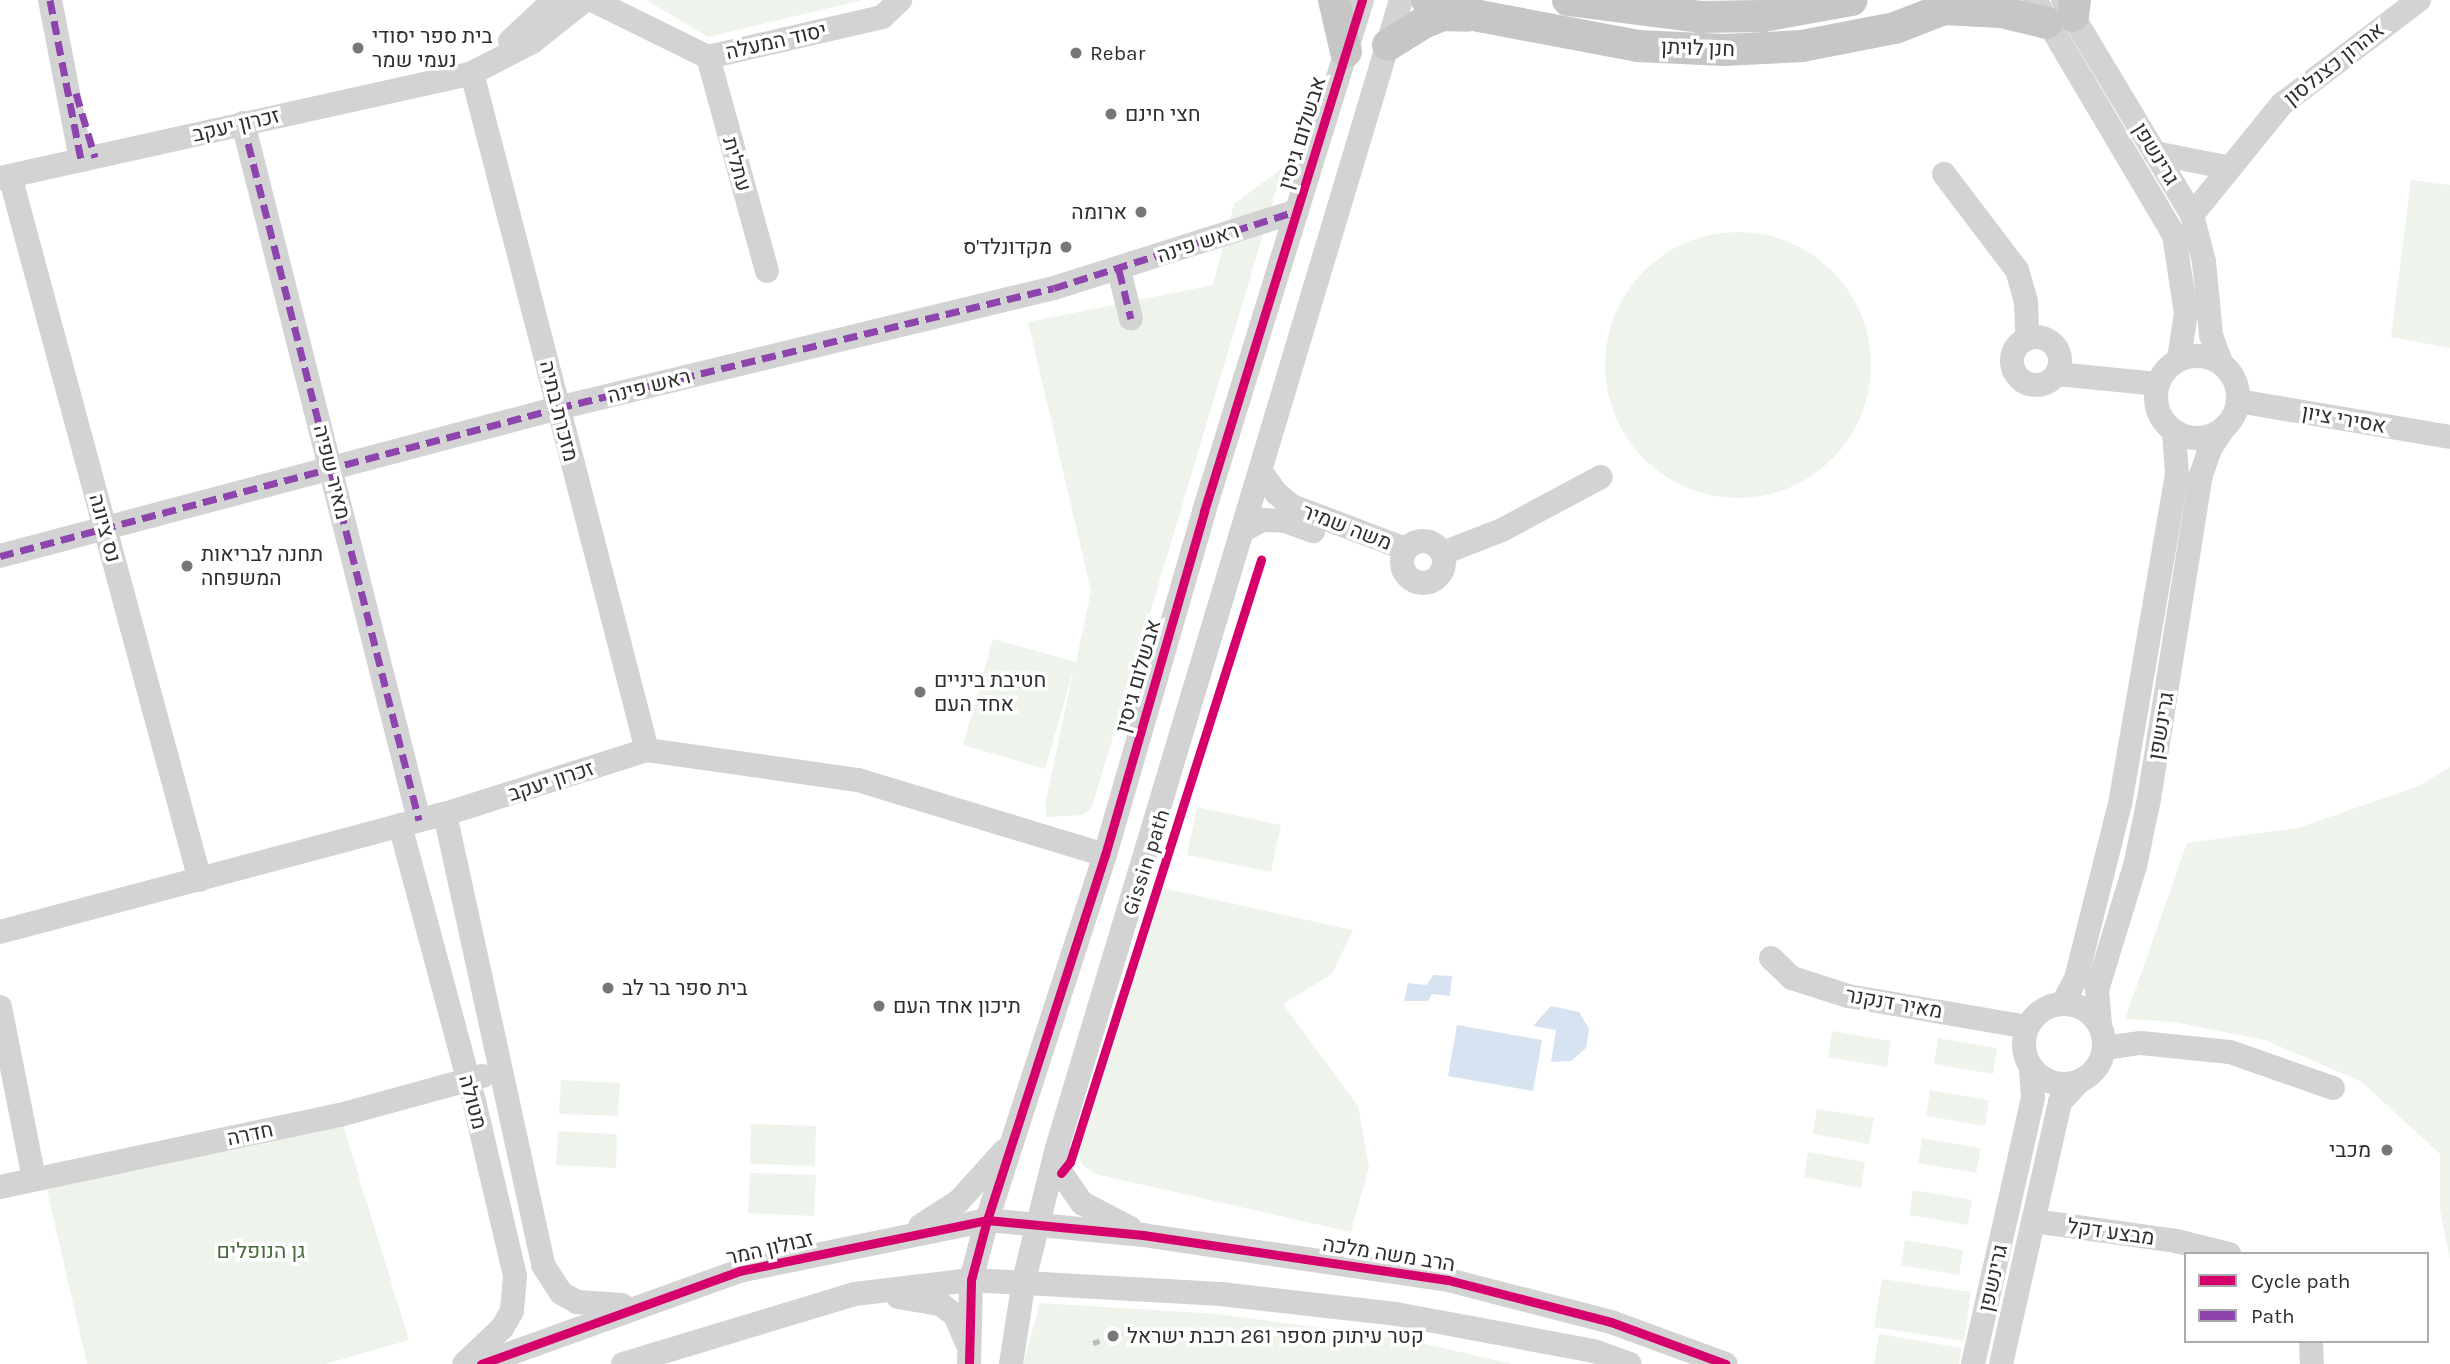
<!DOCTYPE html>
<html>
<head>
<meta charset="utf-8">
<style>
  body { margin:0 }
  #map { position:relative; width:2450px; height:1364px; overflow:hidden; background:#fff; font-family:Karla,Heebo,sans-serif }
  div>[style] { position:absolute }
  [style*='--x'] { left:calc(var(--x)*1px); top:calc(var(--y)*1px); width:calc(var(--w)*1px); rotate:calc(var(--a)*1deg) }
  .green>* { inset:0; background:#eef4eb }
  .round { border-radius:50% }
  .water>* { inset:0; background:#d8e3f1 }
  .minor>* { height:24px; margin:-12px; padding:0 12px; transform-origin:12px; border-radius:12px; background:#d3d3d3 }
  .minor>.ring { margin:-12px; padding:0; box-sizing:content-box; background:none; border:24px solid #d3d3d3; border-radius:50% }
  .major>* { height:32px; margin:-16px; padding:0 16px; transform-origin:16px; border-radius:16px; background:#c6c6c6 }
  .rail>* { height:5px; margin-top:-2.5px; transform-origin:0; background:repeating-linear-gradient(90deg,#bababa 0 7px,transparent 0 12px) }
  .quiet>* { height:7px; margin-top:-3.5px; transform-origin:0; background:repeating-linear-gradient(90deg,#8e44ad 0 14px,transparent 0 21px) }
  .cycleway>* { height:9px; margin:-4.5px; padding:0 4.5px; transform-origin:4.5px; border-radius:4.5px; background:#d6006c }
  .dots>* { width:19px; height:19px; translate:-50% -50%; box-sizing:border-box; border:4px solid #fff; border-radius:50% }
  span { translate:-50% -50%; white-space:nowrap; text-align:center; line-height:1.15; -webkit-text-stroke:7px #fff; paint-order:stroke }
  .poi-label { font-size:21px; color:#2e2e2e }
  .left { translate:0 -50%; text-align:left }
  .right { translate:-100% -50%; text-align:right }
  .street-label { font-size:21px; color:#2e2e2e }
  .park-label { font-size:21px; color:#496a3b }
  .legend { position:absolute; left:2184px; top:1252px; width:245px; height:91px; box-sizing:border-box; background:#fff; border:2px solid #ababab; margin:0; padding:9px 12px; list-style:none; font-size:21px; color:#2e2e2e }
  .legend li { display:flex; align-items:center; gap:14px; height:35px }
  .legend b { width:35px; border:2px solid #ababab }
</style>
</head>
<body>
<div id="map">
  <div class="green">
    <div style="clip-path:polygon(646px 0,863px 0,708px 37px)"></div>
    <div style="clip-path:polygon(1283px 168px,1092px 807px,1083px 815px,1047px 817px,1045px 805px,1074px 668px,1045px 769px,963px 745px,993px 639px,1076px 662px,1091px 591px,1028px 322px,1213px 285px,1234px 204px)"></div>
    <div style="clip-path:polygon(2411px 180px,2450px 185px,2450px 348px,2391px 337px)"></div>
    <div class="round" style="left:1605px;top:232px;width:266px;height:266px"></div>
    <div style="clip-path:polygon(2450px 767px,2450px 1259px,2440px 1211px,2440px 1154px,2362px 1082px,2265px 1040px,2174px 1022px,2125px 1019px,2187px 843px,2298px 828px,2419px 786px)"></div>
    <div style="clip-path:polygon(1197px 807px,1281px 825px,1271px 872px,1187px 855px)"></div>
    <div style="clip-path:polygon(1162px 888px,1353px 930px,1332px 974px,1283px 1004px,1358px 1106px,1369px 1167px,1351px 1232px,1095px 1174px,1082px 1165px,1076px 1147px)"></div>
    <div style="clip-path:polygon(1832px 1031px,1891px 1041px,1887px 1067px,1828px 1057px)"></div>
    <div style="clip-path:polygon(1938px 1038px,1997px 1048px,1993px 1074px,1934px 1064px)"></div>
    <div style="clip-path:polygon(561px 1080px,620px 1083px,618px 1116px,559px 1114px)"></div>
    <div style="clip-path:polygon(1930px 1090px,1989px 1100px,1985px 1126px,1926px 1116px)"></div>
    <div style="clip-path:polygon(1817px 1109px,1874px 1118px,1869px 1144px,1813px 1134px)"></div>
    <div style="clip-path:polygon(340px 1115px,409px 1340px,325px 1364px,87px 1364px,44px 1177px)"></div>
    <div style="clip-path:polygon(751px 1124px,816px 1126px,815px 1166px,750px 1164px)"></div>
    <div style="clip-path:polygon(558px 1131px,617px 1134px,616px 1168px,556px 1165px)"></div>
    <div style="clip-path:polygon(1922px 1138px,1981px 1148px,1976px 1173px,1918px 1163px)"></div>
    <div style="clip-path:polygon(1808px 1152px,1865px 1162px,1861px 1188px,1804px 1177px)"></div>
    <div style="clip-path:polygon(750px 1173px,816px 1175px,814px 1216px,748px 1213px)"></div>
    <div style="clip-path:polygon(1913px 1190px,1972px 1200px,1968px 1225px,1909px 1215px)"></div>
    <div style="clip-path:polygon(1905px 1240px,1963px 1250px,1959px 1275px,1901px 1265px)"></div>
    <div style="clip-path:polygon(1882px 1279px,1971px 1292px,1964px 1341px,1874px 1327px)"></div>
    <div style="clip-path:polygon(1040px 1303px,1218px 1314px,1403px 1339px,1513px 1364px,1023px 1364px)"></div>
    <div style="clip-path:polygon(1879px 1334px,1961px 1348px,1959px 1364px,1874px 1364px)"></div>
  </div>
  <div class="water">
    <div style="clip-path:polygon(1434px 975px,1452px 976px,1450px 996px,1432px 994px,1428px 1001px,1404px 1001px,1408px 983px,1426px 985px)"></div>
    <div style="clip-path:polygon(1551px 1006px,1579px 1012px,1589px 1029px,1586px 1048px,1571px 1061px,1551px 1062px,1556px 1030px,1533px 1026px)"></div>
    <div style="clip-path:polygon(1457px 1025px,1542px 1040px,1533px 1091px,1448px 1076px)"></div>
  </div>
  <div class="minor">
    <div style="--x:50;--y:0;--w:163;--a:79"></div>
    <div style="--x:592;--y:0;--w:129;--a:26.2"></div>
    <div style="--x:708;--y:57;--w:179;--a:-12.9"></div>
    <div style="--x:882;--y:17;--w:25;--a:-43"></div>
    <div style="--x:2035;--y:0;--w:273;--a:59.4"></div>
    <div style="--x:2174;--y:235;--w:79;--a:81.3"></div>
    <div style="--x:2186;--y:313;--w:47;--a:98.7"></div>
    <div style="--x:2063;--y:0;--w:251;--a:59"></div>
    <div style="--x:2192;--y:215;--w:49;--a:75.7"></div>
    <div style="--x:2204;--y:262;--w:73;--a:84.5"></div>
    <div style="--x:2211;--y:335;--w:30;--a:70"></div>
    <div style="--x:510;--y:41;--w:60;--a:-43"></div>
    <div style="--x:708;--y:57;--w:222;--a:74.6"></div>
    <div style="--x:472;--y:73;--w:699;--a:75.51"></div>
    <div style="--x:243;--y:123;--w:719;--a:75.83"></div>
    <div style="--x:2155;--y:153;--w:76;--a:11.3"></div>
    <div style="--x:1944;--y:174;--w:121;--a:52.8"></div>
    <div style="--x:2017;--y:270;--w:33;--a:74"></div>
    <div style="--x:2026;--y:302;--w:36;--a:88"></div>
    <div style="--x:10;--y:176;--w:729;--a:74.9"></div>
    <div style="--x:0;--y:178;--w:484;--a:-12.5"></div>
    <div style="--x:472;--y:73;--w:68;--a:-27.3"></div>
    <div style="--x:532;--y:42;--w:68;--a:-38.4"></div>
    <div style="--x:2192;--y:215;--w:143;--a:-51"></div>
    <div style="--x:2282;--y:104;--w:172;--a:-37.2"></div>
    <div style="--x:1119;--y:270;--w:50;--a:76.2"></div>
    <div class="ring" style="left:2012px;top:337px;width:24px;height:24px"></div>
    <div class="ring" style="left:2156px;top:356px;width:58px;height:58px"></div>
    <div style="--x:2057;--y:374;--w:100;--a:5.7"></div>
    <div style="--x:2238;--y:401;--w:215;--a:9.6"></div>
    <div style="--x:1261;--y:472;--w:26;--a:54"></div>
    <div style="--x:1276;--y:493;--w:21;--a:39"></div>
    <div style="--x:1292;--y:506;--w:122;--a:20.7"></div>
    <div style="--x:1244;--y:530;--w:21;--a:-29"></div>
    <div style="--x:1262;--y:520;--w:23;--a:2"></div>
    <div style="--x:1285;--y:521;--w:30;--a:20"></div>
    <div class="ring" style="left:1402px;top:541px;width:18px;height:18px"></div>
    <div style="--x:1443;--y:553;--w:63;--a:-21.3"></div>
    <div style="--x:1502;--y:530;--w:112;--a:-28.2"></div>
    <div style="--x:0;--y:556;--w:577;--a:-14.85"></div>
    <div style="--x:558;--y:408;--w:510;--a:-13.6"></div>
    <div style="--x:1054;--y:288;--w:255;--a:-17.6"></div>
    <div style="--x:445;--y:814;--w:462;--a:77.7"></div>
    <div style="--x:543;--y:1265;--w:33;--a:57"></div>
    <div style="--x:561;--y:1293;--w:18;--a:29"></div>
    <div style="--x:577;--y:1302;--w:45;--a:3.8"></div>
    <div style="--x:400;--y:825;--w:286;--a:75"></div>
    <div style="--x:474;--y:1101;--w:180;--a:76.8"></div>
    <div style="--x:515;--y:1276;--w:35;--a:95"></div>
    <div style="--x:512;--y:1311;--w:20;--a:120"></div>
    <div style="--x:502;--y:1328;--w:52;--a:136.5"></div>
    <div style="--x:0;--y:932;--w:460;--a:-14.9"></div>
    <div style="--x:445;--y:814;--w:212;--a:-17.6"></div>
    <div style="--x:647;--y:750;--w:213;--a:8.1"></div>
    <div style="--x:858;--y:780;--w:258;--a:16.9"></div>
    <div style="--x:1771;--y:958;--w:29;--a:44"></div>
    <div style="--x:1792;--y:978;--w:59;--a:17.8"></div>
    <div style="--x:1848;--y:996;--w:182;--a:9.8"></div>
    <div style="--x:2063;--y:1003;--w:27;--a:-62"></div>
    <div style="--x:2076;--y:979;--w:180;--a:-75.9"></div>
    <div style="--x:2120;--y:804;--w:334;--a:-80.2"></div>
    <div style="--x:2177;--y:475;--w:44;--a:-93.9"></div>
    <div class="ring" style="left:2024px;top:1004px;width:56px;height:56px"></div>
    <div style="--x:0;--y:1007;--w:175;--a:78.8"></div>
    <div style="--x:2100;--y:1024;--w:34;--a:-95"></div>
    <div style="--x:2097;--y:990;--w:130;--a:-73"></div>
    <div style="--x:2135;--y:866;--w:68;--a:-78.2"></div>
    <div style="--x:2149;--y:799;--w:328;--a:-80.9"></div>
    <div style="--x:2201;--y:475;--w:28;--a:-71"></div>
    <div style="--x:2210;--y:449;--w:24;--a:-57"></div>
    <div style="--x:2105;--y:1048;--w:36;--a:-8"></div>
    <div style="--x:2141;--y:1043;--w:89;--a:5.8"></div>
    <div style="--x:2230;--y:1052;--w:109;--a:19.3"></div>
    <div style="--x:1058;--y:1150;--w:23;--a:83"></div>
    <div style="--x:1061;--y:1173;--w:37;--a:55"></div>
    <div style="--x:1082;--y:1203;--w:54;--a:27.5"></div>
    <div style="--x:0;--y:1187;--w:348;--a:-12"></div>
    <div style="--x:340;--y:1115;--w:148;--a:-15.3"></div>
    <div style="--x:2034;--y:1221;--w:143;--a:8"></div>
    <div style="--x:2176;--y:1241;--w:55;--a:13.8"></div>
    <div style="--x:920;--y:1226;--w:46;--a:-32.7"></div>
    <div style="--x:959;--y:1201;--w:67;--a:-48"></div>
    <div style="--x:898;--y:1297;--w:43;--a:9.5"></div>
    <div style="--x:940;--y:1304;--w:19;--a:36"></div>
    <div style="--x:955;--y:1315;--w:28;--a:67"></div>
    <div style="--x:2311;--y:1341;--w:23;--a:88"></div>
    <div style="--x:481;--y:1364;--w:274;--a:-19.8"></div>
    <div style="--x:739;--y:1271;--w:253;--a:-11.6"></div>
    <div style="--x:987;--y:1220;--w:157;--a:5.5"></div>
    <div style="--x:1143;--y:1235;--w:308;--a:8.4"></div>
    <div style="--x:1448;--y:1280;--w:168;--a:14.4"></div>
    <div style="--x:1611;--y:1322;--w:122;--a:20.1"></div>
    <div style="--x:623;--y:1364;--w:242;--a:-16.8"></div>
    <div style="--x:855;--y:1294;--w:117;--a:-6.9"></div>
    <div style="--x:971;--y:1280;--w:250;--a:3.2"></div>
    <div style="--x:1221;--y:1294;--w:176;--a:6.5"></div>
    <div style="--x:1396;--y:1314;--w:201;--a:10.6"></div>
    <div style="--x:1594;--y:1351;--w:38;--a:20"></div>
    <div style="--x:969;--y:1364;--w:84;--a:-88.6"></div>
    <div style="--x:971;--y:1280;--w:62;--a:-75.1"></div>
    <div style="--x:987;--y:1220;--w:384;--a:-72.1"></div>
    <div style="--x:1105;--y:855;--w:358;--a:-73.9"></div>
    <div style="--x:1204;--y:511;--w:535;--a:-72.82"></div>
    <div style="--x:1011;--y:1364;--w:85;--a:-81.2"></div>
    <div style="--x:1024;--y:1280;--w:136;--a:-76"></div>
    <div style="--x:1057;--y:1148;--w:1198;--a:-73.32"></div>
    <div style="--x:1973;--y:1364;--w:273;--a:-77.3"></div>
    <div style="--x:2033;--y:1098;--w:30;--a:-94"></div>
    <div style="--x:2001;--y:1364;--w:269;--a:-77.3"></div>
    <div style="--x:2060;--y:1102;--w:26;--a:-47"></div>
  </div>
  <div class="major">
    <div style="--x:1334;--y:0;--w:53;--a:77"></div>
    <div style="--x:1427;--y:0;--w:54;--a:17.1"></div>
    <div style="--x:1479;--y:16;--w:162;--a:10.7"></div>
    <div style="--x:1638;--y:46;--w:86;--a:2.7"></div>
    <div style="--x:1724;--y:50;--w:78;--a:-2.9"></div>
    <div style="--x:1802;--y:46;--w:95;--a:-11"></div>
    <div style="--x:1895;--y:28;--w:77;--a:-21.3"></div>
    <div style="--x:1568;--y:0;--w:133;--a:7.3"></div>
    <div style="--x:1700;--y:17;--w:63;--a:-0.9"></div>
    <div style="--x:1763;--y:16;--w:90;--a:-10.2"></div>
    <div style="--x:1943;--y:9;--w:58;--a:3"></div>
    <div style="--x:2001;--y:12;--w:47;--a:13.4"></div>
    <div style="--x:2073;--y:16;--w:16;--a:-83"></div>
    <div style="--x:1388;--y:45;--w:39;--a:-32"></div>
    <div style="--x:1421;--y:24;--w:24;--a:-22"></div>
    <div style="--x:1443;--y:15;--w:24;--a:2"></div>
  </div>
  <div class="rail">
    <div style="--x:1093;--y:1343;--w:44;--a:-17.2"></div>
  </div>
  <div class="quiet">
    <div style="--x:50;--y:0;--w:163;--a:79"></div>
    <div style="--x:76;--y:93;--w:67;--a:73.5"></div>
    <div style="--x:243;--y:123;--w:719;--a:75.83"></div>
    <div style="--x:1119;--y:270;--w:50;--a:76.2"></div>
    <div style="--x:0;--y:556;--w:577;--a:-14.85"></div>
    <div style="--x:558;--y:408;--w:510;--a:-13.6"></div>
    <div style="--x:1054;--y:288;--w:255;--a:-17.6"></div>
  </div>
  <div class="cycleway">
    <div style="--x:1061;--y:1173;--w:14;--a:-51"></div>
    <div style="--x:1070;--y:1162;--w:632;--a:-72.4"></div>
    <div style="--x:481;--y:1364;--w:274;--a:-19.8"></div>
    <div style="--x:739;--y:1271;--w:253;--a:-11.6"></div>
    <div style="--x:987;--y:1220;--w:157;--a:5.5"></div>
    <div style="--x:1143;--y:1235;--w:308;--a:8.4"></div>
    <div style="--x:1448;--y:1280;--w:168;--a:14.4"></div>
    <div style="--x:1611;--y:1322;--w:122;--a:20.1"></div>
    <div style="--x:969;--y:1364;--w:84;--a:-88.6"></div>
    <div style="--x:971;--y:1280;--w:62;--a:-75.1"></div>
    <div style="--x:987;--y:1220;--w:384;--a:-72.1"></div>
    <div style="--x:1105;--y:855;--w:358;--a:-73.9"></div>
    <div style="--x:1204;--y:511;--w:535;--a:-72.82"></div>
  </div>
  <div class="dots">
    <div style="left:358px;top:48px;background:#777"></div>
    <div style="left:1076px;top:53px;background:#777"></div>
    <div style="left:1111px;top:114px;background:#777"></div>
    <div style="left:1141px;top:212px;background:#777"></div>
    <div style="left:1066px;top:247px;background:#777"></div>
    <div style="left:187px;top:566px;background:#777"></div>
    <div style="left:920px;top:692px;background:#777"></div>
    <div style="left:608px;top:988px;background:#777"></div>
    <div style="left:879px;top:1006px;background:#777"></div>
    <div style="left:2387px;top:1150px;background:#777"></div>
    <div style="left:1113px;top:1336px;background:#777"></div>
  </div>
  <div class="poi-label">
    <span class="left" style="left:372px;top:48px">בית ספר יסודי<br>נעמי שמר</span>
    <span class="left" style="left:1090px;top:53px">Rebar</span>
    <span class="left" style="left:1125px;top:114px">חצי חינם</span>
    <span class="right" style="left:1127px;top:212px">ארומה</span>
    <span class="right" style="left:1052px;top:247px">מקדונלד'ס</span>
    <span class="left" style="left:201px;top:566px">תחנה לבריאות<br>המשפחה</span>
    <span class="left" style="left:934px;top:692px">חטיבת ביניים<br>אחד העם</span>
    <span class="left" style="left:622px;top:988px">בית ספר בר לב</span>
    <span class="left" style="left:893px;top:1006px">תיכון אחד העם</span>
    <span class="right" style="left:2371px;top:1150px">מכבי</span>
    <span class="left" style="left:1127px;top:1336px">קטר עיתוק מספר 261 רכבת ישראל</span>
  </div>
  <div class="street-label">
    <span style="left:776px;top:41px;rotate:-13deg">יסוד המעלה</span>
    <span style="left:1698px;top:48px;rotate:2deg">חנן לויתן</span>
    <span style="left:2334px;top:64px;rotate:-38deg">אהרון כצנלסון</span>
    <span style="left:236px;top:125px;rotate:-13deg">זכרון יעקב</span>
    <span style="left:1302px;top:133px;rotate:-73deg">אבשלום גיסין</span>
    <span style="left:2156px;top:154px;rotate:59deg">גרינשפן</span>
    <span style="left:737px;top:164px;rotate:74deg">עתלית</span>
    <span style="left:1198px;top:243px;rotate:-18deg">ראש פינה</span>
    <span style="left:649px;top:386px;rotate:-14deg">ראש פינה</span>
    <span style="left:559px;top:411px;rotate:76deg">מזכרת בתיה</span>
    <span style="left:2344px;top:419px;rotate:10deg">אסירי ציון</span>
    <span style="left:332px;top:472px;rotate:76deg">מאיר שפיה</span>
    <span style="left:1347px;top:527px;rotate:21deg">משה שמיר</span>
    <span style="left:105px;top:528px;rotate:75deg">נס ציונה</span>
    <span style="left:1138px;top:676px;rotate:-74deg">אבשלום גיסין</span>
    <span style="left:2161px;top:726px;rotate:-80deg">גרינשפן</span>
    <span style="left:551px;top:781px;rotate:-18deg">זכרון יעקב</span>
    <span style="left:1146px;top:862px;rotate:-72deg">Gissin path</span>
    <span style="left:1894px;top:1003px;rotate:10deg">מאיר דנקנר</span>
    <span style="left:473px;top:1102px;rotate:75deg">מטולה</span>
    <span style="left:250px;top:1134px;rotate:-12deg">חדרה</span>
    <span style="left:2111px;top:1232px;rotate:8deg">מבצע דקל</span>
    <span style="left:770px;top:1248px;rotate:-13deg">זבולון המר</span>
    <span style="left:1389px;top:1254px;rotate:9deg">הרב משה מלכה</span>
    <span style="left:1993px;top:1278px;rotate:-77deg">גרינשפן</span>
  </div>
  <div class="park-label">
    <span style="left:261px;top:1251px">גן הנופלים</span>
  </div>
  <ul class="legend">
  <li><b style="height:9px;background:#d6006c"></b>Cycle path</li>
  <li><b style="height:9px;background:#8e44ad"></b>Path</li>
  </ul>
</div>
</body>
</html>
